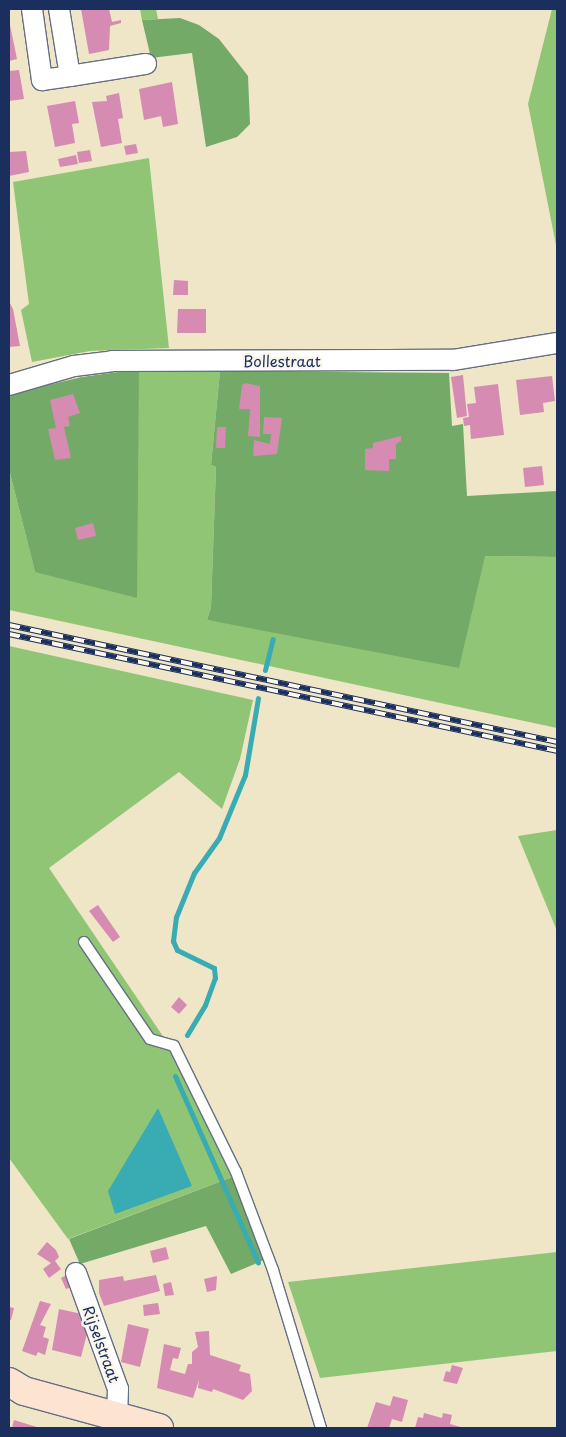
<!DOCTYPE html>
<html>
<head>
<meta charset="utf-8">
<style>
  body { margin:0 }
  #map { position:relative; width:566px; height:1437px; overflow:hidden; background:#efe5c7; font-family:"Playpen Sans",sans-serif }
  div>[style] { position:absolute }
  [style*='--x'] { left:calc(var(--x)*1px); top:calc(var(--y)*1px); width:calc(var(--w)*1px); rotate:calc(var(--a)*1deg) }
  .green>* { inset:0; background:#91c576 }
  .forest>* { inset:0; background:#74aa67 }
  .water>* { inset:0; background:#39abb2 }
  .stream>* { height:5px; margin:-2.5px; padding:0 2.5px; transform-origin:2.5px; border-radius:2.5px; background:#39abb2 }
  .building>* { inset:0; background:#d68bb3 }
  .roads { filter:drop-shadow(1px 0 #656f83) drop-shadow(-1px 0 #656f83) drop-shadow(0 1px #656f83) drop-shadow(0 -1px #656f83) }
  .lane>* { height:10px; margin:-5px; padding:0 5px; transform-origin:5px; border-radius:5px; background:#fff }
  .street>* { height:20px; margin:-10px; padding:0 10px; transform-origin:10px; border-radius:10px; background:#fff }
  .secondary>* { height:28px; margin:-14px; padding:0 14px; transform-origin:14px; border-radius:14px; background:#fde4d1 }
  .rail>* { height:5.5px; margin-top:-2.75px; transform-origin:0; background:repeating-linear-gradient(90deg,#fbf7ec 0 11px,#1b2f5e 0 22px); box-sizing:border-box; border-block:1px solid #1b2f5e }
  span { translate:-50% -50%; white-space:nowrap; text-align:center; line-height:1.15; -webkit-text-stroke:5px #fbf7ec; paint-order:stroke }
  .street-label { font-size:15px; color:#1b2f5e }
  .frame { position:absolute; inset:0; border:10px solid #1b2f5e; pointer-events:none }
</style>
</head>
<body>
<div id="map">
  <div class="green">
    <div style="clip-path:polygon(140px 9px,156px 9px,158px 19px,142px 20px)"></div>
    <div style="clip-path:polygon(552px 9px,557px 9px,557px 250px,528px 104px)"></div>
    <div style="clip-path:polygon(149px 158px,169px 348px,90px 351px,32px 362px,21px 310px,29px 304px,13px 182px)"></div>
    <div style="clip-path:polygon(139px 369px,220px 371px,211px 465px,216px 467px,211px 607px,207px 620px,275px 631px,485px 556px,557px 557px,557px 728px,9px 610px,9px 469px,35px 572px)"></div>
    <div style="clip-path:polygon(9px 646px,253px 700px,240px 759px,222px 809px,179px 772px,49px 868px,173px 1051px,235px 1176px,68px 1239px,9px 1158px)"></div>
    <div style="clip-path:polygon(557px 830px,557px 931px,518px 836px)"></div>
    <div style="clip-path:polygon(557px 1252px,557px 1351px,320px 1378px,288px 1282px)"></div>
  </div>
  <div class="forest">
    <div style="clip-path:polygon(180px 18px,199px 25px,219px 39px,248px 76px,250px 124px,237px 137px,206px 147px,192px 53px,151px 58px,142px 20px)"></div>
    <div style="clip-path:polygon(139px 369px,137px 598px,35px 572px,9px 469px,9px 394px,82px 377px)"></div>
    <div style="clip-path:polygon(220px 371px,449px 373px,452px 426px,463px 424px,467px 496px,557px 491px,557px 557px,485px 556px,459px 668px,207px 620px,211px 607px,216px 467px,211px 465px)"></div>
    <div style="clip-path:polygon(235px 1176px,271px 1257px,231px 1274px,206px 1226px,80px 1264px,69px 1239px)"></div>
  </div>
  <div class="water">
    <div style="clip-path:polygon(158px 1108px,192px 1186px,115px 1214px,108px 1191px)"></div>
  </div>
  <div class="stream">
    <div style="--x:265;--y:670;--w:32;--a:-76"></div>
    <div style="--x:187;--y:1035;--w:35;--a:-59"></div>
    <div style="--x:205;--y:1005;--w:29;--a:-70"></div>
    <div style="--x:215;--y:978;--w:10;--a:-96"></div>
    <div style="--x:214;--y:968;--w:41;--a:-154.1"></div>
    <div style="--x:177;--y:950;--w:10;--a:-114"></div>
    <div style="--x:173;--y:941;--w:24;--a:-83"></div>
    <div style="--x:176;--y:917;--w:48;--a:-67.8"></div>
    <div style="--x:194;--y:873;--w:43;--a:-54.5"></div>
    <div style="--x:219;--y:838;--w:68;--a:-67.6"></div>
    <div style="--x:245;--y:775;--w:78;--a:-80.4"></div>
    <div style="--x:175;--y:1076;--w:204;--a:66"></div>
  </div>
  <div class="building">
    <div style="clip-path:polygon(81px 9px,109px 9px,112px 22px,121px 20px,121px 23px,110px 26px,109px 50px,89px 54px)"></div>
    <div style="clip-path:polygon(9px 20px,17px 59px,9px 61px)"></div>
    <div style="clip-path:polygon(19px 70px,24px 99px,9px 101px,9px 71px)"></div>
    <div style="clip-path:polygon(172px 82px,178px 124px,163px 127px,161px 116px,144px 120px,139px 89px)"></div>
    <div style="clip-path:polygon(119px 93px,123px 118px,118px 119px,122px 143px,101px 147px,92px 102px,107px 101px,106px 96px)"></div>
    <div style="clip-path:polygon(75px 101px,79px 123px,72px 124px,75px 143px,55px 147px,47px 106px)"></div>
    <div style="clip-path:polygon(136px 144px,138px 153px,126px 155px,124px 146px)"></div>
    <div style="clip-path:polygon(90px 150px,92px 161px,79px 163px,77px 152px)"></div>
    <div style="clip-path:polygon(26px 151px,29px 172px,9px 176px,9px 152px)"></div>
    <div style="clip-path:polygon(76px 155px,78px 164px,60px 167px,58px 159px)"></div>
    <div style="clip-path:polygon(174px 280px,188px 281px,188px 295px,173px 295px)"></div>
    <div style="clip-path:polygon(9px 301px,13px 309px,20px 346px,9px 347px)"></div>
    <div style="clip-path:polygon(178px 309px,206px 309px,206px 333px,177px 333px)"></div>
    <div style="clip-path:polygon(463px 375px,467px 416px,457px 418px,451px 377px)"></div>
    <div style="clip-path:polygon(552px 376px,555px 401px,543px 403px,544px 412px,520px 415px,516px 380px)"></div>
    <div style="clip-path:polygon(246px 383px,260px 386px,260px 437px,248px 436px,250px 409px,239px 409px,242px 385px)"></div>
    <div style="clip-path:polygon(498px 384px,504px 435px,471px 439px,470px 425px,464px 426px,463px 418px,469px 417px,467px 404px,476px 403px,474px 387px)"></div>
    <div style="clip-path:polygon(73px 394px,80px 413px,68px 417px,70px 426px,64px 427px,71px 458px,55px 460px,48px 429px,56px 428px,50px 400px)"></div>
    <div style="clip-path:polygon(264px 417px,282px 418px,277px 454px,253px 456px,254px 440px,270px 444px,271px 434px,263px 434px)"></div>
    <div style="clip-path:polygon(217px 427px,226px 427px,225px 448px,216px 448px)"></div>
    <div style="clip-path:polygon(401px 436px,401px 441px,396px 444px,396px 459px,389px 459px,389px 471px,365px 470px,365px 449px,373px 448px,373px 443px)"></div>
    <div style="clip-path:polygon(542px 466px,544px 485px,525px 487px,523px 468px)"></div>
    <div style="clip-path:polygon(93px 523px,96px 536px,78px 540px,75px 528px)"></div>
    <div style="clip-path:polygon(98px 905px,120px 937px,113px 942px,89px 911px)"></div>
    <div style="clip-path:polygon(179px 997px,187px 1005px,179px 1014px,171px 1007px)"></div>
    <div style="clip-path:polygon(47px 1242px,56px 1250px,59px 1257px,55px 1261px,61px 1269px,49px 1278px,43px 1269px,51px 1263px,37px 1254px)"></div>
    <div style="clip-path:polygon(166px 1247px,169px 1259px,153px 1263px,150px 1251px)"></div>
    <div style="clip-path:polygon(67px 1275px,72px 1287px,66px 1289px,61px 1278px)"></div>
    <div style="clip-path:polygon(156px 1275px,160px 1291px,104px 1306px,99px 1293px,99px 1280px,123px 1276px,124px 1281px)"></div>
    <div style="clip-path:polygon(217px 1276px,216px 1290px,207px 1292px,204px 1279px)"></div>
    <div style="clip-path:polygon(171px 1282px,174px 1295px,165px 1296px,163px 1284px)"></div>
    <div style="clip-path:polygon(40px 1301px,51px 1304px,40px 1325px,46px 1327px,43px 1337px,49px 1339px,45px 1355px,38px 1352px,36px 1356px,22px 1351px)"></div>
    <div style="clip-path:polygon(158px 1303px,160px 1314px,144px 1316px,143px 1305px)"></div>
    <div style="clip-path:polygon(9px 1307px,14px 1308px,11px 1320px,9px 1320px)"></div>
    <div style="clip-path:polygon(59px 1309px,82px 1314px,81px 1320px,90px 1322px,81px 1357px,52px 1350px)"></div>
    <div style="clip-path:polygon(128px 1324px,149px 1329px,140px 1367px,121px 1362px)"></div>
    <div style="clip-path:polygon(209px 1331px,210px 1355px,241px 1365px,239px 1371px,250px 1374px,252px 1391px,243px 1400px,213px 1389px,212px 1392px,198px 1388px,199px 1380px,193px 1398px,157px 1388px,164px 1344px,181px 1348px,178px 1359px,173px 1358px,170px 1370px,185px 1374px,188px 1364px,192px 1364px,192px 1352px,198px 1347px,195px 1332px)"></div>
    <div style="clip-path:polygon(452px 1365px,463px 1368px,457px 1384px,443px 1381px,446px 1371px,450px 1372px)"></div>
    <div style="clip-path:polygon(393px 1396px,408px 1400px,402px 1422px,392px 1419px,389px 1428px,367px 1428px,376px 1402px,390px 1406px)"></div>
    <div style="clip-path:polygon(424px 1413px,442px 1418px,443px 1413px,452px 1415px,450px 1424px,464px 1428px,415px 1428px,418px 1417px,423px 1418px)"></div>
    <div style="clip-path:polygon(14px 1420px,40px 1428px,12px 1428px)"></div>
  </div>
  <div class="roads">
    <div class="lane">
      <div style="--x:84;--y:942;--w:117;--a:55.8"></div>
      <div style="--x:150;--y:1039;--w:25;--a:16"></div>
      <div style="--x:174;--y:1046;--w:140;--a:63.8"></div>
      <div style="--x:236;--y:1172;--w:105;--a:69.3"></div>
      <div style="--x:273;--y:1270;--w:165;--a:73.1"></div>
    </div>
    <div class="street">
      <div style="--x:32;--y:9;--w:72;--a:82"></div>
      <div style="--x:42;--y:80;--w:28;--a:-8"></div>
      <div style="--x:70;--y:76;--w:68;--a:-99.3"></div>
      <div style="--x:70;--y:76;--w:77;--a:-9"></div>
      <div style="--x:9;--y:385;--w:68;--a:-16.3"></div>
      <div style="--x:74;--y:366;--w:38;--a:-7"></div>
      <div style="--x:112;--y:361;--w:341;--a:-0.2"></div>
      <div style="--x:453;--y:360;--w:105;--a:-9.3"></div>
      <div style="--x:76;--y:1273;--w:123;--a:70.1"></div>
      <div style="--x:118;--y:1389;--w:28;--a:92"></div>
    </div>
    <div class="secondary">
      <div style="--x:9;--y:1382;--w:17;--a:31"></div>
      <div style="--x:24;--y:1391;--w:140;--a:15.3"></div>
    </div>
  </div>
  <div class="rail">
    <div style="--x:9;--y:625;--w:560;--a:12.05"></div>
    <div style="--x:9;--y:634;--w:560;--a:12.05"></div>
  </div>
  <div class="street-label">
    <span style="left:282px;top:361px">Bollestraat</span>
    <span style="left:102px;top:1344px;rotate:70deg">Rijselstraat</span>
  </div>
  <div class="frame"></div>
</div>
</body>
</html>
